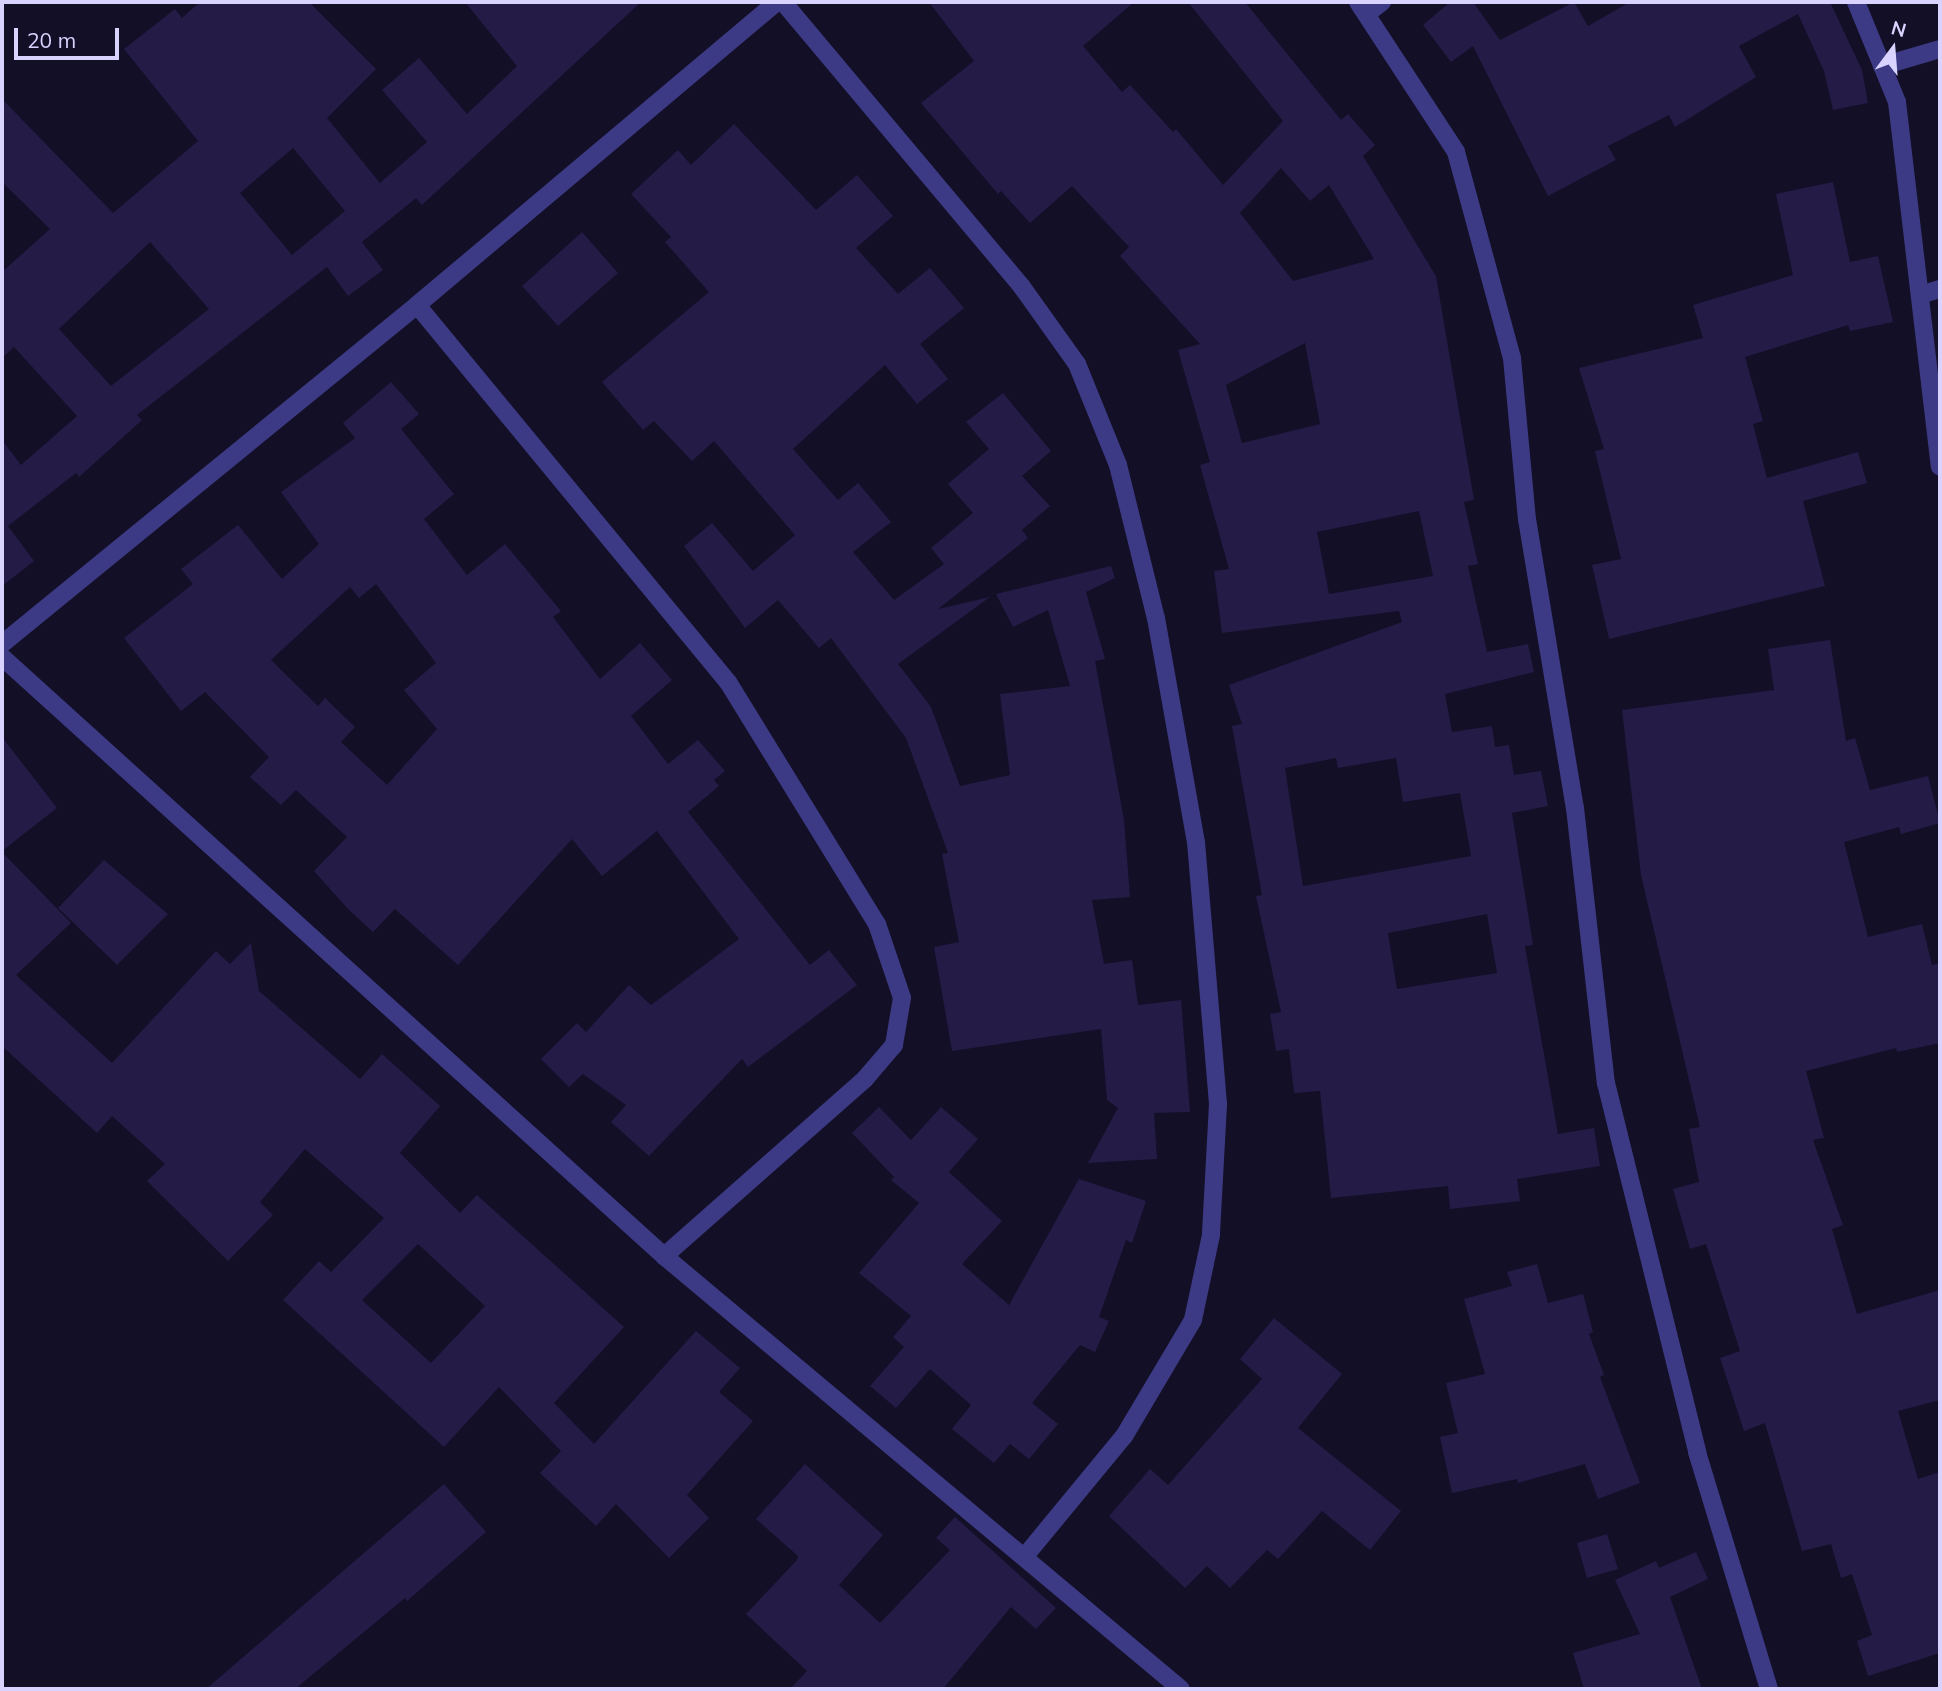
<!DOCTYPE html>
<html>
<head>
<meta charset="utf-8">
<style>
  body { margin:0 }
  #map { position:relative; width:1942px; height:1691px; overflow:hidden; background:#130f26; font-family:Mulish,sans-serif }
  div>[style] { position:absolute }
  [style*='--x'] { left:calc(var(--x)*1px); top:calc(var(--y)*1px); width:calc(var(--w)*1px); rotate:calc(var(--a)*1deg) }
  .building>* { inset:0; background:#241b47 }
  .minor>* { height:18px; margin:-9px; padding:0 9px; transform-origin:9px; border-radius:9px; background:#3d3a85 }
  .tertiary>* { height:18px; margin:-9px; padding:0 9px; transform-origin:9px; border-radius:9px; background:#3d3a85 }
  span { translate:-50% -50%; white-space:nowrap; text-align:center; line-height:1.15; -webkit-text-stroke:5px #130f26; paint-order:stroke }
  .frame { position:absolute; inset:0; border:4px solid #d9d4ff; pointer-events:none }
  .north { position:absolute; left:1858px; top:14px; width:70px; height:70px; -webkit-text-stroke:5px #130f26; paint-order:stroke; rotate:16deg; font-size:19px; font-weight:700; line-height:28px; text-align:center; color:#d9d4ff }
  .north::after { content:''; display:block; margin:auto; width:24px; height:32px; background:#d9d4ff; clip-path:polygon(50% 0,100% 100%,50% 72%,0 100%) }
  .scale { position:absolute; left:14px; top:28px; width:105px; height:32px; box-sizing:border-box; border:4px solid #d9d4ff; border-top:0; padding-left:9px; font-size:21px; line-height:24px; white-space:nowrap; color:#d9d4ff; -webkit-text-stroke:5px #130f26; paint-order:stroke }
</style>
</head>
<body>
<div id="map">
  <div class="building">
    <div style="clip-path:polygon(evenodd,200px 2px,309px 2px,376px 69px,327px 118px,380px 183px,427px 142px,382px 90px,419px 58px,467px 114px,517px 66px,465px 2px,641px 2px,422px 205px,416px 198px,362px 242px,383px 270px,348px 296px,327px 267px,137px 415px,142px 420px,79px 477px,76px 473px,8px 526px,34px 561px,2px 586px,2px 440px,21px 465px,77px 416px,14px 347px,2px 358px,2px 272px,50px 229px,2px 182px,2px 99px,113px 213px,198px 141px,124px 49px,175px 9px,182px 18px,200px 2px,293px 148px,345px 211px,292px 255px,240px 193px,293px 148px,200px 2px,150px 242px,209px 309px,111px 386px,59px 329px,150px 242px)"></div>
    <div style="clip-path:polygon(evenodd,929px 2px,1134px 2px,1083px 46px,1122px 92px,1130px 85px,1173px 132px,1176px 129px,1223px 185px,1283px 121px,1188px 2px,1245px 2px,1341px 120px,1348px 114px,1375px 145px,1363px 156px,1436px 276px,1474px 500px,1464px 502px,1478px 564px,1468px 566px,1487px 652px,1528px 644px,1534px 672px,1445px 694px,1452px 732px,1492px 726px,1495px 747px,1509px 745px,1514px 775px,1541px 771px,1548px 806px,1512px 813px,1533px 945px,1525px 946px,1558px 1134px,1594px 1128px,1600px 1166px,1517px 1179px,1520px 1201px,1450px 1209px,1448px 1186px,1331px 1198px,1320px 1091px,1294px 1093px,1289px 1049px,1276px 1051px,1270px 1014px,1281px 1012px,1256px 896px,1262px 895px,1232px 726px,1242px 724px,1229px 685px,1402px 622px,1399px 611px,1222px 633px,1214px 571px,1229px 569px,1200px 465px,1210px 462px,1178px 350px,1200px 344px,1120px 256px,1129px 247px,1072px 186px,1030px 223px,1001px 191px,998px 194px,921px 103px,974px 61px,929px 2px,1281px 168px,1310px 201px,1329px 185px,1374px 259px,1293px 281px,1240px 213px,1281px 168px,929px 2px,1305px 343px,1320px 424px,1242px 443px,1226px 385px,1305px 343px,929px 2px,1419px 511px,1433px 576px,1329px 594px,1317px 532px,1419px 511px,929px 2px,1336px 758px,1338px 768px,1396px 758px,1403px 802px,1460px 793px,1471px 856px,1303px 886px,1285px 768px,1336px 758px,929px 2px,1487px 914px,1497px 973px,1397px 989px,1388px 933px,1487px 914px)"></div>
    <div style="clip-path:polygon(1450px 2px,1473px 2px,1500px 40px,1574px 2px,1588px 26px,1630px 2px,1830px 2px,1862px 70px,1868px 103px,1833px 110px,1824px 71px,1798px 14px,1739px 46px,1756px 77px,1675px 127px,1669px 115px,1608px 146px,1616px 160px,1548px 196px,1473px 46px,1451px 62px,1423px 25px)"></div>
    <div style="clip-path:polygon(734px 124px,816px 210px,857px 175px,893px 216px,856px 248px,898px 294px,930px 268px,964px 308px,920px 344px,948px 379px,917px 404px,885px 365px,793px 449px,838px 500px,858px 483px,891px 522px,853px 552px,894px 600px,944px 564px,931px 548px,973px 513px,948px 484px,989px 449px,966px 422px,1003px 393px,1051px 451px,1022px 476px,1050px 506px,1022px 530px,1028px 538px,938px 609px,990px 597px,898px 664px,931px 707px,960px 786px,1010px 775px,1000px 694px,1070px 686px,1048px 610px,1013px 627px,996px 594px,1111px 566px,1115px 578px,1086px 592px,1105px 659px,1095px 661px,1124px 820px,1130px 897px,1092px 900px,1104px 964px,1132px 960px,1138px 1005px,1181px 1000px,1190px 1112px,1154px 1113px,1157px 1159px,1088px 1163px,1118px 1108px,1107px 1100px,1101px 1029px,952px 1051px,934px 947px,959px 942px,942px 854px,948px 853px,906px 738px,831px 638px,819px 648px,778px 600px,745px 628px,684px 546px,712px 523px,753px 571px,795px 535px,714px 441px,692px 461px,654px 421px,643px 430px,602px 382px,709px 292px,665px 242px,671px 237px,631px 194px,678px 150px,691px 165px)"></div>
    <div style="clip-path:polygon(1833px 182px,1850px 262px,1878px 256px,1893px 322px,1850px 331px,1848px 325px,1745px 357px,1763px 421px,1753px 424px,1767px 478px,1858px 452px,1867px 483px,1803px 501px,1825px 586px,1609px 639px,1592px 565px,1621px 559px,1595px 451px,1604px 449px,1579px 368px,1703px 338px,1693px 305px,1793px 275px,1776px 194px)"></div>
    <div style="clip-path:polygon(582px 232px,618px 273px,558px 326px,522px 286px)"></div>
    <div style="clip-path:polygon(evenodd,391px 382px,419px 414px,401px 429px,454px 494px,424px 519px,467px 575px,505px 544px,561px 611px,553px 617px,600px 679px,640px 643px,672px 680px,631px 716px,668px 764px,698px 740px,725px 771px,714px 780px,719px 786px,688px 812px,810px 965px,829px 950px,857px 985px,748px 1067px,742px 1059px,649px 1156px,611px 1122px,626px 1105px,583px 1074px,569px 1087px,541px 1059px,577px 1023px,586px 1032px,629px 985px,651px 1005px,739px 939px,657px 831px,602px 876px,572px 839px,458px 965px,395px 909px,373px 932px,348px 909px,314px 871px,347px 837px,296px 790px,281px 805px,250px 777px,269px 757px,205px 692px,181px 711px,124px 638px,193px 584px,181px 569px,238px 525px,282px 579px,319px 544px,281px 492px,355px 438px,343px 423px,391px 382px,376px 584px,436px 663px,404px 690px,437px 729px,387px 785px,341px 742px,355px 727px,325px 698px,318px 706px,271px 660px,350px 587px,359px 598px,376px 584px)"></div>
    <div style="clip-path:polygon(1830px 640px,1846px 741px,1855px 738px,1870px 790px,1928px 776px,1940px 823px,1901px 834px,1899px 827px,1844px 842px,1868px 937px,1922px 924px,1932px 965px,1940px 963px,1940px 1043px,1897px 1052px,1896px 1048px,1806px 1071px,1824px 1138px,1813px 1140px,1843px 1225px,1832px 1229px,1857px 1314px,1940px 1290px,1940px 1400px,1898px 1411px,1918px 1479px,1940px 1472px,1940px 1653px,1868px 1676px,1857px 1641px,1872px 1635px,1852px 1574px,1841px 1578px,1831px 1544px,1802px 1551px,1765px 1423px,1744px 1431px,1720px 1358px,1740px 1351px,1706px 1244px,1690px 1249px,1673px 1189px,1699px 1182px,1689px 1129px,1700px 1127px,1641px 875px,1622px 710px,1774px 690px,1768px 649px)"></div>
    <div style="clip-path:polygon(2px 737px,57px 808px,2px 851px)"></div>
    <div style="clip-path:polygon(evenodd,2px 852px,71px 923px,16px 975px,112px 1063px,216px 951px,230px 964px,251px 943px,259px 991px,360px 1079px,382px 1054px,440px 1106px,400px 1153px,460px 1213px,477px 1195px,624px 1327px,554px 1403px,594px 1444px,696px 1331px,740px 1368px,719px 1392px,753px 1421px,687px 1495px,709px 1518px,669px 1558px,616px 1504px,596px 1526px,540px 1473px,561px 1451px,499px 1387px,444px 1447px,283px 1300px,319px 1261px,331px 1272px,384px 1218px,305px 1149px,260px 1202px,273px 1215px,228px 1261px,147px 1181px,165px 1164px,112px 1116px,97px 1133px,2px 1046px,2px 852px,418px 1244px,485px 1306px,431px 1363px,362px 1300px,418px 1244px)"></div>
    <div style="clip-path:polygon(104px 860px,168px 914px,117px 965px,58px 908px)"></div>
    <div style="clip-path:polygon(879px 1107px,911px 1140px,941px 1107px,978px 1139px,949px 1172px,1002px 1221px,962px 1264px,1009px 1305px,1079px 1179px,1146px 1201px,1132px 1243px,1126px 1240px,1099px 1317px,1109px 1321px,1095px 1352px,1080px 1345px,1032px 1403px,1058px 1424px,1029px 1459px,1010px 1444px,994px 1463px,952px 1429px,971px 1405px,930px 1369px,896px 1408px,870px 1386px,904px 1347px,893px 1337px,911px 1316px,859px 1273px,919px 1203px,891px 1180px,894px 1177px,852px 1133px)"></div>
    <div style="clip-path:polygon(1537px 1264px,1548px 1303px,1583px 1294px,1593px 1332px,1589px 1334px,1604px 1375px,1600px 1377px,1640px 1483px,1598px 1499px,1585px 1464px,1518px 1483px,1517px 1479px,1452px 1493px,1440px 1437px,1458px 1433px,1446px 1383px,1485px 1374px,1464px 1299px,1512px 1286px,1507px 1272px)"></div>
    <div style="clip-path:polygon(1274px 1318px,1342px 1374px,1298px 1428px,1401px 1511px,1370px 1550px,1322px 1511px,1278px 1559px,1267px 1550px,1230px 1588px,1207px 1566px,1185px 1588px,1109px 1516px,1150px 1469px,1168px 1485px,1262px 1379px,1240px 1359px)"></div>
    <div style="clip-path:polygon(805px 1464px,883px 1535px,839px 1585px,880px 1623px,950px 1550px,936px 1538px,955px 1517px,1056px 1608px,1036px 1629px,1011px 1607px,943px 1689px,790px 1689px,807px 1671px,746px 1614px,797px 1560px,798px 1556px,756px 1519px)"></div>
    <div style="clip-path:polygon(444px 1484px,486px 1532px,407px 1601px,405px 1598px,295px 1689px,206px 1689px)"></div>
    <div style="clip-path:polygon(1607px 1534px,1618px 1569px,1587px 1578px,1577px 1543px)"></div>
    <div style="clip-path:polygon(1696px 1552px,1708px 1579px,1670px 1597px,1702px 1689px,1584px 1689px,1573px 1653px,1640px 1634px,1615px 1580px,1656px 1561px,1659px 1568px)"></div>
  </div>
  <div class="minor">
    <div style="--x:783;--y:2;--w:372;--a:50"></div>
    <div style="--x:1022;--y:287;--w:95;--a:54.5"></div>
    <div style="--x:1077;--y:364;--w:109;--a:67.9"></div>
    <div style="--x:1118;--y:465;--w:158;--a:76.1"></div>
    <div style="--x:1156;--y:618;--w:228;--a:79.9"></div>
    <div style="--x:1196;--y:842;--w:263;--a:85.2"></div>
    <div style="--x:1218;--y:1104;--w:131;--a:93.1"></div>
    <div style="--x:1211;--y:1235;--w:87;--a:102"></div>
    <div style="--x:1193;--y:1320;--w:135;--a:120.7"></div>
    <div style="--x:1124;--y:1436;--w:156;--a:129.5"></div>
    <div style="--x:1358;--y:2;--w:179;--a:56.8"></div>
    <div style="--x:1456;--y:152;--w:213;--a:74.8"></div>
    <div style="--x:1512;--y:358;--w:162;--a:84.7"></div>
    <div style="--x:1527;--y:519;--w:293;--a:80.6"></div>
    <div style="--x:1575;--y:808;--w:277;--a:83.6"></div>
    <div style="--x:1606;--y:1083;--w:380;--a:76.1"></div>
    <div style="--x:1697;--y:1452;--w:248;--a:73.1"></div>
    <div style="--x:1368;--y:13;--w:18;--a:-38"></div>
    <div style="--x:1882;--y:66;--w:60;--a:-16.3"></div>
    <div style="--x:1920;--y:295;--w:21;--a:-17"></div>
    <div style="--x:417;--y:305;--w:489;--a:50.5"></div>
    <div style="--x:728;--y:682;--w:284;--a:58.4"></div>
    <div style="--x:877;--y:924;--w:78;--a:71.3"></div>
    <div style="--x:902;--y:998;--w:48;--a:99.7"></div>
    <div style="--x:894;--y:1045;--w:45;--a:130.5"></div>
    <div style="--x:865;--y:1079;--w:268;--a:138.6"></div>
    <div style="--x:2;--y:644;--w:536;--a:-39.24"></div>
    <div style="--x:417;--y:305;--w:471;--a:-40.1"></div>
    <div style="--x:2;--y:657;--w:893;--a:42.14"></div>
    <div style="--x:664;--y:1256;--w:674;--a:39.95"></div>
  </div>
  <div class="tertiary">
    <div style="--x:1856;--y:2;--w:108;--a:67.7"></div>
    <div style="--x:1897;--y:102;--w:367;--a:83.3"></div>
  </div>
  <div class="frame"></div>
  <div class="north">N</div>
  <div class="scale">20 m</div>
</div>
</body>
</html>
